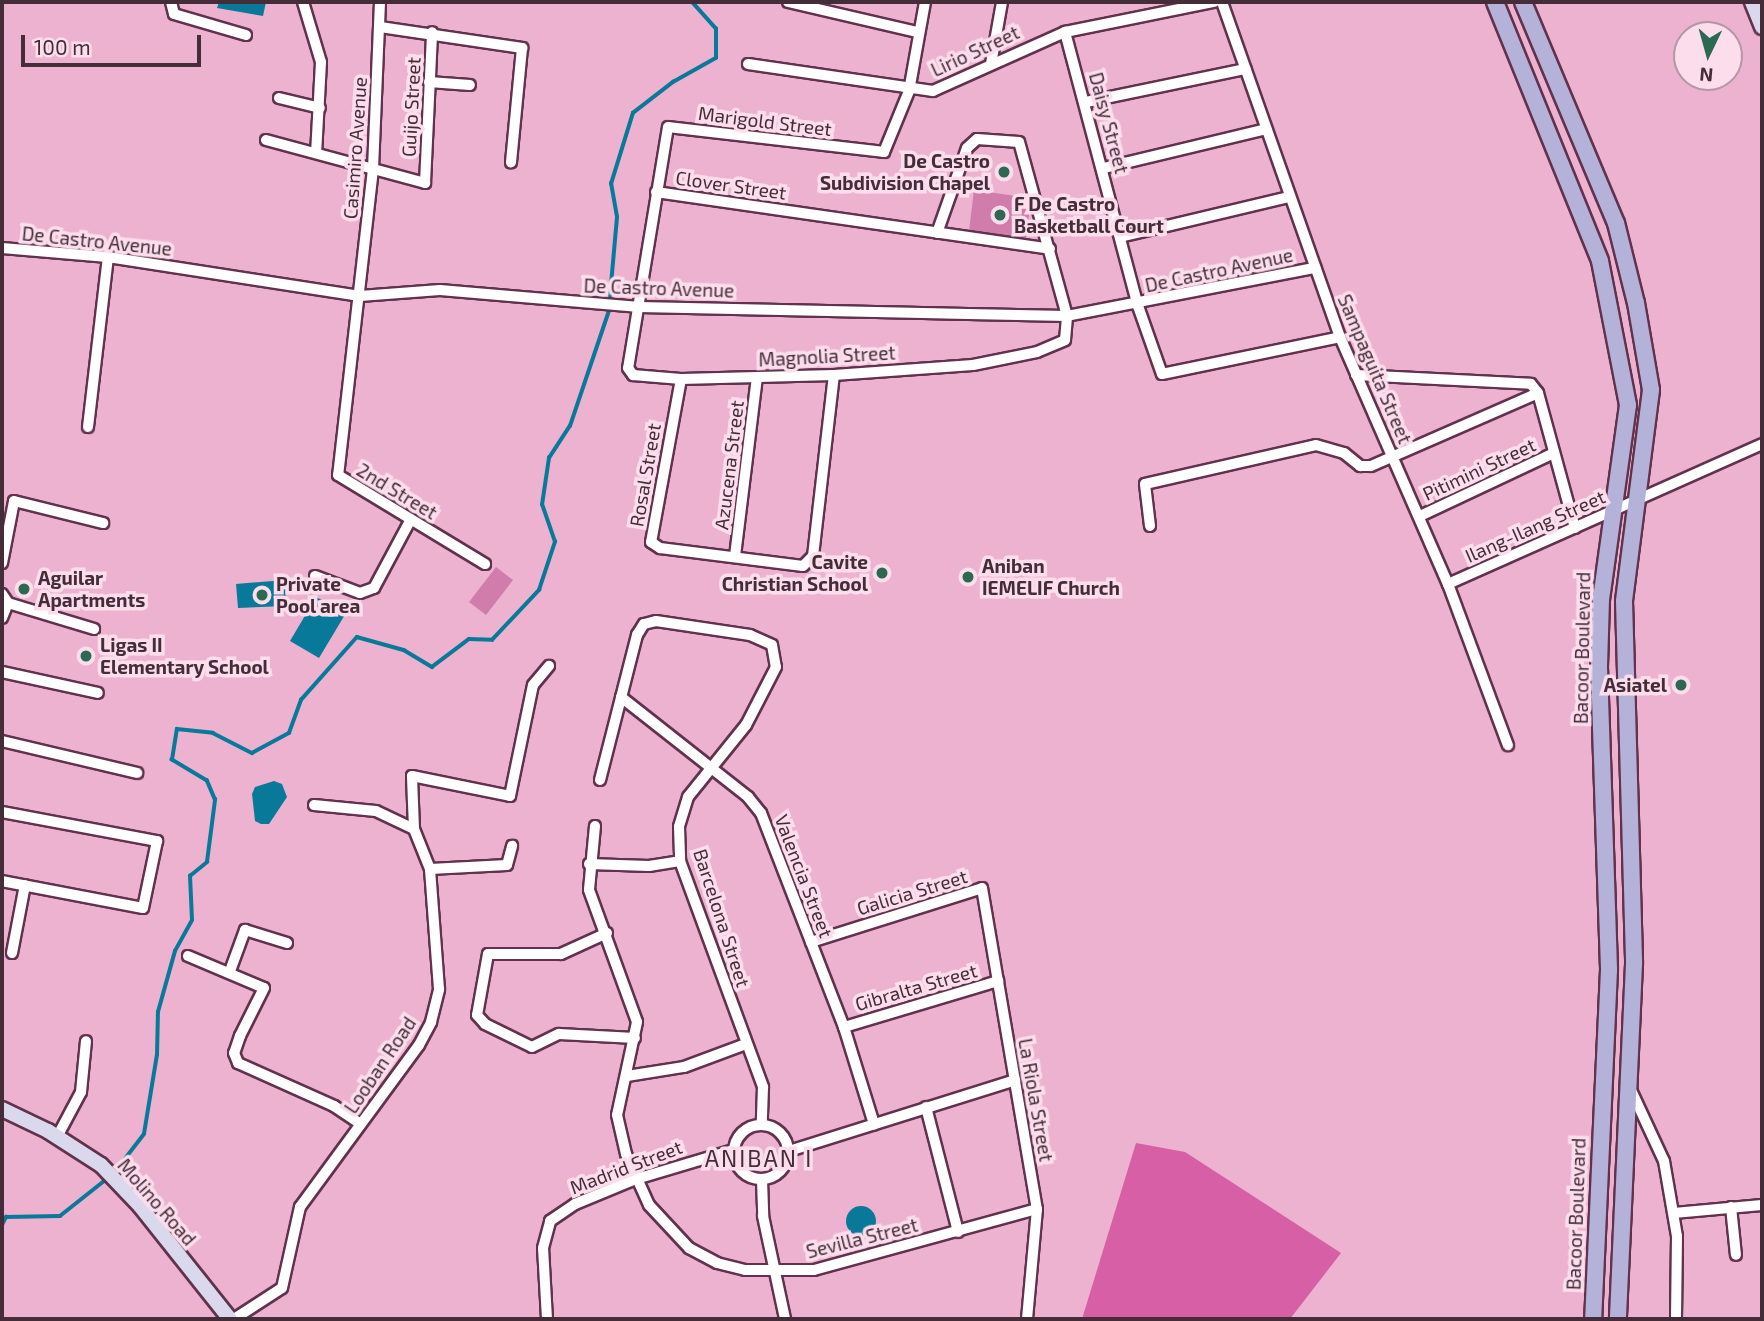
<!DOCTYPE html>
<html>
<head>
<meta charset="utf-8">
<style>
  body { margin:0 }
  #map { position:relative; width:1764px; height:1321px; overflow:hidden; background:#ecb2d0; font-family:"Exo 2",sans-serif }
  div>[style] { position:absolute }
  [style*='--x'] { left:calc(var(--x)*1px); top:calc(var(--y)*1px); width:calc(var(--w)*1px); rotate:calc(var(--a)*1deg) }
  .green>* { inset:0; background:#d07dab }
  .forest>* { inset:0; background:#d65fa5 }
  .water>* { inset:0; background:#09799a }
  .round { border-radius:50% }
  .stream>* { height:3.5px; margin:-1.75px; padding:0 1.75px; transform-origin:1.75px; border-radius:1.75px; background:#09799a }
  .roads { filter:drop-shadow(2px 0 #61324d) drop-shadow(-2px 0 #61324d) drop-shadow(0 2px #61324d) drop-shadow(0 -2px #61324d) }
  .street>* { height:10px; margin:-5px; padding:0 5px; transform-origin:5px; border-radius:5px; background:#fff }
  .street>.ring { margin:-5px; padding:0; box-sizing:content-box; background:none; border:10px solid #fff; border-radius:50% }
  .secondary>* { height:14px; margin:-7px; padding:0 7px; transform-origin:7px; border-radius:7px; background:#dad8ec }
  .primary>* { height:16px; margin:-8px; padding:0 8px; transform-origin:8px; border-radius:8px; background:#b5b2d9 }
  .dots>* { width:19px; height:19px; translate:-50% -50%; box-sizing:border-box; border:4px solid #fbddec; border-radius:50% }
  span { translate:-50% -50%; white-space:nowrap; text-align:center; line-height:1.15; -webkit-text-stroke:7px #fbddec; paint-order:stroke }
  .street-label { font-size:19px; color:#442d39 }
  .poi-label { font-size:19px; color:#442d39; font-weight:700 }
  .right { translate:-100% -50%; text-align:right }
  .left { translate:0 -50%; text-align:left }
  .quarter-label { font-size:23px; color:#442d39; letter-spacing:2px }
  .frame { position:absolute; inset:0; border:4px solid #442d39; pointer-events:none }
  .north { position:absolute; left:1673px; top:21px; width:70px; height:70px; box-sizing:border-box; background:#fbddec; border:2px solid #b297a4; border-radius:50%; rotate:185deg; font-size:19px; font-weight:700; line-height:28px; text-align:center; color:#442d39 }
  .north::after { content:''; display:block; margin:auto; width:24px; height:32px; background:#2d6852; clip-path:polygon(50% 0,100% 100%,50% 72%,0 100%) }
  .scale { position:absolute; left:21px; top:35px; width:180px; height:32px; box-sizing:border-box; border:4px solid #442d39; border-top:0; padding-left:9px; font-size:21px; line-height:24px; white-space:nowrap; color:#442d39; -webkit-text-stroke:5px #fbddec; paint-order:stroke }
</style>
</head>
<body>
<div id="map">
  <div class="green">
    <div style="clip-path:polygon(974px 190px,1031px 198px,1026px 239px,969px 231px)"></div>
    <div style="clip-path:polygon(496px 567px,513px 580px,486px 615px,469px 602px)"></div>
  </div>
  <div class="forest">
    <div style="clip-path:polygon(1136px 1143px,1185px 1152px,1341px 1253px,1290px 1319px,1082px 1319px)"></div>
  </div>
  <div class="water">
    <div style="clip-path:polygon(219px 2px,266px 2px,263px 16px,217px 8px)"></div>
    <div style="clip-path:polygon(285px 580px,286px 606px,238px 608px,236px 584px)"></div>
    <div style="clip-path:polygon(316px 597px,346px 613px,319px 658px,290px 641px)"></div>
    <div style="clip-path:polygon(274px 781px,282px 784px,287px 797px,269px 824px,261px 824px,255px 821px,252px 794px,255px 787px)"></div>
    <div class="round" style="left:846px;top:1206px;width:30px;height:30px"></div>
  </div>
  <div class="stream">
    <div style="--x:610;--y:296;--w:79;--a:-84.9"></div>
    <div style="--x:617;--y:217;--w:34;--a:-100"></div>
    <div style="--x:611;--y:184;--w:74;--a:-72.8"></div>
    <div style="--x:633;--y:113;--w:51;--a:-37.8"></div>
    <div style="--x:673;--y:82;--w:49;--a:-29.2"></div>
    <div style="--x:716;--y:58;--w:29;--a:-90"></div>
    <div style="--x:716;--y:29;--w:36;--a:-132"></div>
    <div style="--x:114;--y:1173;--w:49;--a:-52.4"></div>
    <div style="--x:144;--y:1134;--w:80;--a:-80.7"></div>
    <div style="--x:157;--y:1055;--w:43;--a:-88.7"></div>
    <div style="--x:158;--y:1012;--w:63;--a:-74.4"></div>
    <div style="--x:175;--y:951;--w:35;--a:-61"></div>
    <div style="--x:192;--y:920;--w:44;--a:-92.6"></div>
    <div style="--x:190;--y:876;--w:22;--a:-39"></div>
    <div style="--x:207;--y:862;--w:63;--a:-82.6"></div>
    <div style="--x:215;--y:800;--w:21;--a:-113"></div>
    <div style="--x:207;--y:781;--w:41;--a:-149"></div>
    <div style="--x:172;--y:760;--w:31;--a:-81"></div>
    <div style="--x:177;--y:729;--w:36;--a:6"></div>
    <div style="--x:213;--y:733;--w:44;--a:27.1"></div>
    <div style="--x:252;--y:753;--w:42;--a:-28.4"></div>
    <div style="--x:289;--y:733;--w:35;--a:-70"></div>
    <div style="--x:301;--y:700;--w:84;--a:-48.4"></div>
    <div style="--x:357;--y:637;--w:49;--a:15.5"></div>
    <div style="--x:404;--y:650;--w:33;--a:31"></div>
    <div style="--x:432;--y:667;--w:46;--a:-37.1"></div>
    <div style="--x:469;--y:639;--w:23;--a:2"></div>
    <div style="--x:492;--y:640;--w:69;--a:-46.8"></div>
    <div style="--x:539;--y:590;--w:51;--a:-71.6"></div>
    <div style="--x:555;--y:542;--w:39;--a:-109"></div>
    <div style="--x:542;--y:505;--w:48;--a:-81.5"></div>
    <div style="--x:549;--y:458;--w:38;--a:-57"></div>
    <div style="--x:570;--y:426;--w:121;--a:-71.3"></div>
    <div style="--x:2;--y:1225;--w:9;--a:-63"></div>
    <div style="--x:6;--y:1217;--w:54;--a:-1.1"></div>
    <div style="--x:60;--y:1216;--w:61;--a:-38.4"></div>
  </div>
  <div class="roads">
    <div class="street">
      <div style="--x:171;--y:2;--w:12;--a:76"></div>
      <div style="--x:174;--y:14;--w:75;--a:16.3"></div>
      <div style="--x:303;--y:2;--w:63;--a:73.3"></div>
      <div style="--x:321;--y:62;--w:91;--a:93.1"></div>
      <div style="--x:380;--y:2;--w:167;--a:92.4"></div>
      <div style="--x:373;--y:169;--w:308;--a:96.5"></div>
      <div style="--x:338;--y:475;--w:172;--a:31.2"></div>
      <div style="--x:788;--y:2;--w:132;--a:13.1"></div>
      <div style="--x:925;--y:2;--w:90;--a:100.2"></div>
      <div style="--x:909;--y:91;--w:66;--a:112.3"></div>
      <div style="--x:884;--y:152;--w:217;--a:-173.4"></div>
      <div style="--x:668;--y:127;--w:244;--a:99.4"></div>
      <div style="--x:628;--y:368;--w:9;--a:54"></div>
      <div style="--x:633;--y:375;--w:48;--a:4.8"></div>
      <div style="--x:681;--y:379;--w:153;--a:-1.5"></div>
      <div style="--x:834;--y:375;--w:139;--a:-4.1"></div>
      <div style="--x:973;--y:365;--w:65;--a:-11.5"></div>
      <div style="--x:1037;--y:352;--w:30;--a:-23"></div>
      <div style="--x:1065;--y:340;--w:24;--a:-85"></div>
      <div style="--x:1067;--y:316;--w:180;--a:-105.4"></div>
      <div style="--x:1019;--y:142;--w:42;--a:-175.9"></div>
      <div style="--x:977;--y:139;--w:13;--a:138"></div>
      <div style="--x:967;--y:148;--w:90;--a:109.4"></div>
      <div style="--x:1222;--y:2;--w:355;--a:70.6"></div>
      <div style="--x:1340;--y:337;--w:270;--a:66.4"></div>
      <div style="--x:1448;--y:584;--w:172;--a:69.6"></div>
      <div style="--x:380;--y:27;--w:144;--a:8.4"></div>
      <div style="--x:522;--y:48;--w:115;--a:95.5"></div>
      <div style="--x:1065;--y:32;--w:284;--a:75.1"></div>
      <div style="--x:1138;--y:306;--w:72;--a:70.6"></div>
      <div style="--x:1162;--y:374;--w:182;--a:-11.7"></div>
      <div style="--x:748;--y:64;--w:187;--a:8.3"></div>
      <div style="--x:933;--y:91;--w:145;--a:-24.1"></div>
      <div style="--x:1065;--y:32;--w:152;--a:-11.4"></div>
      <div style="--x:991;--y:64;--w:63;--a:-79.9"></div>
      <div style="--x:429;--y:82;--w:41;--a:4.2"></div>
      <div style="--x:279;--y:98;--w:42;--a:13.7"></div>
      <div style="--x:1086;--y:102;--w:163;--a:-11.7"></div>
      <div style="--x:266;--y:140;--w:165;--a:15.1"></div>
      <div style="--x:425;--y:183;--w:151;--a:-87.3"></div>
      <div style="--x:1104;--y:168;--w:167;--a:-13.5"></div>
      <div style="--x:656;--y:192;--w:398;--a:8.2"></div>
      <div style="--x:1120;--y:237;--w:174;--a:-13.3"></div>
      <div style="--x:2;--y:248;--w:106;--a:4.9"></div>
      <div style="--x:108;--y:257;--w:255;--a:8.8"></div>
      <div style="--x:360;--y:296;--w:80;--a:-4.3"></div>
      <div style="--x:440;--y:290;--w:200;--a:4.9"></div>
      <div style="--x:639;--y:307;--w:428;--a:1.2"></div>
      <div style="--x:1067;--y:316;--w:253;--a:-11"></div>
      <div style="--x:1356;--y:375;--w:175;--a:2.9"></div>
      <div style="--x:1531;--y:384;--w:11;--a:52"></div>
      <div style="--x:1538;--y:393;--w:140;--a:74.7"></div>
      <div style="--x:681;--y:379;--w:166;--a:100.4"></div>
      <div style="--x:651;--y:542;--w:11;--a:34"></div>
      <div style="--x:660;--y:548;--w:144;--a:7.2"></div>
      <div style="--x:803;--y:566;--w:14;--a:-45"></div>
      <div style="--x:813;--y:556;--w:182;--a:-83.4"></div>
      <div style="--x:88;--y:427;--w:171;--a:-83.3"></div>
      <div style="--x:1420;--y:516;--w:148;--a:-25.2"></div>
      <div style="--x:1150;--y:526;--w:42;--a:-96.8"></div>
      <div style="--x:1145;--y:484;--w:175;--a:-12.8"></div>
      <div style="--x:1316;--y:445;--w:29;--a:16"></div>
      <div style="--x:1344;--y:453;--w:21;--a:39"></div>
      <div style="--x:1360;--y:466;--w:11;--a:0"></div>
      <div style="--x:1371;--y:466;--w:182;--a:-23.6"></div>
      <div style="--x:735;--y:556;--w:179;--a:-83"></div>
      <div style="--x:2;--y:563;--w:63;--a:-79"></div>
      <div style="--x:14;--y:501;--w:92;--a:13.9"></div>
      <div style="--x:315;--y:576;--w:48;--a:20.7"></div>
      <div style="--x:360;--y:593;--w:15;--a:-20"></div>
      <div style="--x:374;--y:588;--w:78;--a:-61.8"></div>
      <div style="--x:1448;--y:584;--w:344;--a:-24"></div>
      <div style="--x:2;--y:594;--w:11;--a:56"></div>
      <div style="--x:8;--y:603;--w:16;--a:112"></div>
      <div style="--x:8;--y:603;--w:90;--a:16.8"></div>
      <div style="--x:2;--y:672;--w:98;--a:12.3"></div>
      <div style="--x:621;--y:697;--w:162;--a:38.2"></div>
      <div style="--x:748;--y:797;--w:21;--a:51"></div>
      <div style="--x:761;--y:813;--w:230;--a:68.8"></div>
      <div style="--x:844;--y:1027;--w:102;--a:72.8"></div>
      <div style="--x:2;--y:741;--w:139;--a:13.3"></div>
      <div style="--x:600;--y:780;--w:150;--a:-75.7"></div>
      <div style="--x:637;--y:635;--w:13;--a:-58"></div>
      <div style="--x:644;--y:624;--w:12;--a:-14"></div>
      <div style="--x:656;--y:621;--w:95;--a:8.5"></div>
      <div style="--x:750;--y:635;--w:24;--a:24"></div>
      <div style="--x:772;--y:645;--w:22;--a:80"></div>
      <div style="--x:776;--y:667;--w:65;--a:117.3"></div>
      <div style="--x:746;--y:725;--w:92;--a:128.9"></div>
      <div style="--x:688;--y:797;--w:31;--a:107"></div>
      <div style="--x:679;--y:827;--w:34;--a:88"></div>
      <div style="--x:680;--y:861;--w:241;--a:69.8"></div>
      <div style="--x:763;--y:1087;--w:38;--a:92"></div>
      <div style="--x:314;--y:805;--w:62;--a:5.5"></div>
      <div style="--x:376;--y:811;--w:42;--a:25.3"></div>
      <div style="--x:2;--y:812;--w:158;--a:10.6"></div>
      <div style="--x:157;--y:841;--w:68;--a:101.8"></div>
      <div style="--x:143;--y:908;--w:144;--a:-169.2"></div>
      <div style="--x:595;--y:826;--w:64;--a:95.4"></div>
      <div style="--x:589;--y:890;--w:140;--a:70"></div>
      <div style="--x:637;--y:1022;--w:95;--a:102.1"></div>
      <div style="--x:617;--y:1115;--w:40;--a:77"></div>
      <div style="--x:626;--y:1154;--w:56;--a:65.7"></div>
      <div style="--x:649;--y:1205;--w:59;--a:47.1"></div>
      <div style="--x:689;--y:1248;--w:32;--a:28"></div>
      <div style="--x:717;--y:1263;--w:29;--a:14"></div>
      <div style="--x:745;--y:1270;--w:69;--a:0"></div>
      <div style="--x:814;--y:1270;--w:231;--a:-15.3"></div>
      <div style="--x:589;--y:864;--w:60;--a:1.9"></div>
      <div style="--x:649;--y:866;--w:31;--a:-9"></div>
      <div style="--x:430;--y:869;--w:77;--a:-3"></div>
      <div style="--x:507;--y:865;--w:20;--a:-75"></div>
      <div style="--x:607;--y:933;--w:51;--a:155.5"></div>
      <div style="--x:561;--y:954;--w:73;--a:180"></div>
      <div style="--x:488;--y:954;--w:62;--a:100.2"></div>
      <div style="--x:477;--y:1015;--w:12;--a:48"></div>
      <div style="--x:485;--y:1024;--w:52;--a:26.1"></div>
      <div style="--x:532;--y:1047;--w:30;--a:-26"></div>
      <div style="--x:559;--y:1034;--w:76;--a:3"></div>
      <div style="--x:811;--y:942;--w:179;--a:-17.5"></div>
      <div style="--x:982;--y:888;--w:326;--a:80.3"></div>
      <div style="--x:1037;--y:1209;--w:110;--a:95.2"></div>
      <div style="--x:12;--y:953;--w:69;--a:-79.2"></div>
      <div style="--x:188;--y:956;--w:82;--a:22.8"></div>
      <div style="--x:264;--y:988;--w:54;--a:116.6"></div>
      <div style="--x:240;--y:1036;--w:18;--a:109"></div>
      <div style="--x:234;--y:1053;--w:11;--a:68"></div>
      <div style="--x:238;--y:1063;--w:105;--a:24.1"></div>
      <div style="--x:334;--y:1106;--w:32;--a:34"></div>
      <div style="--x:230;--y:971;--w:44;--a:-69.9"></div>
      <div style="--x:245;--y:930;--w:44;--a:17.2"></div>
      <div style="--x:844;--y:1027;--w:161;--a:-16.6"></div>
      <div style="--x:627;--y:1076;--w:58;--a:-9"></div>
      <div style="--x:684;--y:1067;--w:66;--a:-20.4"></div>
      <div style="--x:1631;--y:1090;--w:78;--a:65.1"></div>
      <div style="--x:1664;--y:1161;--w:76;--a:80.2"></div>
      <div style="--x:1677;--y:1236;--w:83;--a:90.7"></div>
      <div style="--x:926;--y:1107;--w:129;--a:75.6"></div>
      <div class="ring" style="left:734px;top:1125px;width:44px;height:44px"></div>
      <div style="--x:57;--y:1137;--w:51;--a:-61.9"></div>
      <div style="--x:81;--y:1092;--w:51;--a:-84.4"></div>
      <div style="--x:789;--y:1151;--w:237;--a:-17.4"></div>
      <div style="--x:762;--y:1180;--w:36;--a:88"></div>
      <div style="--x:763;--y:1216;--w:105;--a:77.9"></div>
      <div style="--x:1731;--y:1207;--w:48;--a:84.1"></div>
      <div style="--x:1674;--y:1213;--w:88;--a:-5.2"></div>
      <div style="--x:234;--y:1319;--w:57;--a:-32.9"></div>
      <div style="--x:282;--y:1288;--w:83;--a:-77.5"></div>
      <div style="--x:300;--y:1207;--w:201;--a:-53.7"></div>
      <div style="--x:419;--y:1045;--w:26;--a:-62"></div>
      <div style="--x:431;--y:1022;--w:34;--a:-76"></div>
      <div style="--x:439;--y:989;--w:120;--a:-94.3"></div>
      <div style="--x:430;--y:869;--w:43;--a:-111.8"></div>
      <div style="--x:414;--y:829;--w:53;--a:-92.2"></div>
      <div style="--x:412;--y:776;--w:100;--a:11.5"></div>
      <div style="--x:510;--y:796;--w:113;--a:-78.3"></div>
      <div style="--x:533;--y:685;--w:25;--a:-50"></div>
      <div style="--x:547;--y:1319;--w:71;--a:-93.2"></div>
      <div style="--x:543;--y:1248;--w:28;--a:-75"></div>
      <div style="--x:550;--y:1221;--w:30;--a:-34"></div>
      <div style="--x:575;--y:1204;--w:66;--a:-22.3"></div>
      <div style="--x:636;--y:1179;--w:101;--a:-16.6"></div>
    </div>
    <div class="secondary">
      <div style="--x:1752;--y:2;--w:27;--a:68"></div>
      <div style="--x:2;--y:1109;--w:51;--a:25.6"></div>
      <div style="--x:48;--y:1131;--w:63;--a:32.7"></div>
      <div style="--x:101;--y:1165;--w:57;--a:46.4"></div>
      <div style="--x:140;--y:1206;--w:144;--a:51.5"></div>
    </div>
    <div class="primary">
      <div style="--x:1495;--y:2;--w:279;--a:67.9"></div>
      <div style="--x:1600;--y:261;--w:147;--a:79"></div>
      <div style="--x:1628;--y:405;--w:196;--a:97.9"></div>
      <div style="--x:1601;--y:599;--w:68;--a:91.7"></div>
      <div style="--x:1599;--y:667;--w:303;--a:88.1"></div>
      <div style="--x:1609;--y:970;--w:349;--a:92.6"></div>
      <div style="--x:1523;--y:2;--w:240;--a:67.2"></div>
      <div style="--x:1616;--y:223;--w:82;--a:76"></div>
      <div style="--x:1636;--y:303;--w:88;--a:80.2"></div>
      <div style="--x:1651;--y:390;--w:213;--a:97.3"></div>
      <div style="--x:1624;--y:601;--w:363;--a:88.4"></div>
      <div style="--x:1634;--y:964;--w:355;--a:92.6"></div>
    </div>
  </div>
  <div class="dots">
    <div style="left:1004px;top:172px;background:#2d6852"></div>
    <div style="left:1000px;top:215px;background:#2d6852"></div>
    <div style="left:882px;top:573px;background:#2d6852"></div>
    <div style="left:968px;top:577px;background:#2d6852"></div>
    <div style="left:24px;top:589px;background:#2d6852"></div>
    <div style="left:262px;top:595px;background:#2d6852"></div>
    <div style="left:86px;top:656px;background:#2d6852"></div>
    <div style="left:1681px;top:685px;background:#2d6852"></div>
  </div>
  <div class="street-label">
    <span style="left:975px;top:51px;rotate:-25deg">Lirio Street</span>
    <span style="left:411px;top:107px;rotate:-87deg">Guijo Street</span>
    <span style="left:765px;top:121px;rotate:7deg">Marigold Street</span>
    <span style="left:1109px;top:123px;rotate:75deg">Daisy Street</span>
    <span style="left:355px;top:148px;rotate:-86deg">Casimiro Avenue</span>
    <span style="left:731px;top:185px;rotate:8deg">Clover Street</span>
    <span style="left:97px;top:241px;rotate:6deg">De Castro Avenue</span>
    <span style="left:1219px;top:270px;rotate:-12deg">De Castro Avenue</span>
    <span style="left:659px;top:288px;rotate:2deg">De Castro Avenue</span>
    <span style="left:827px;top:356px;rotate:-3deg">Magnolia Street</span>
    <span style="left:1375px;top:369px;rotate:67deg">Sampaguita Street</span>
    <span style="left:729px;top:465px;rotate:-83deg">Azucena Street</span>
    <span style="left:1479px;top:469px;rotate:-25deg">Pitimini Street</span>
    <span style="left:645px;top:475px;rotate:-80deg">Rosal Street</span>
    <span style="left:397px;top:491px;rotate:31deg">2nd Street</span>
    <span style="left:1535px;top:526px;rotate:-24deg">Ilang-Ilang Street</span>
    <span style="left:1582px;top:648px;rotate:-89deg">Bacoor Boulevard</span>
    <span style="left:804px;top:876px;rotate:69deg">Valencia Street</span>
    <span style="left:912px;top:892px;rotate:-17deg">Galicia Street</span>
    <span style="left:722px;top:918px;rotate:72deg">Barcelona Street</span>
    <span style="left:916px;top:987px;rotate:-16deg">Gibralta Street</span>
    <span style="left:380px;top:1065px;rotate:-56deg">Looban Road</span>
    <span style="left:1036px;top:1100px;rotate:80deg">La Riola Street</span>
    <span style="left:626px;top:1167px;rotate:-21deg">Madrid Street</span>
    <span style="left:157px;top:1202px;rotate:49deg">Molino Road</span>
    <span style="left:1576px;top:1214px;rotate:-88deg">Bacoor Boulevard</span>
    <span style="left:862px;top:1238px;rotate:-14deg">Sevilla Street</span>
  </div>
  <div class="poi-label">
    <span class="right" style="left:990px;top:172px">De Castro<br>Subdivision Chapel</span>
    <span class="left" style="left:1014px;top:215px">F De Castro<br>Basketball Court</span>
    <span class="right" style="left:868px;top:573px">Cavite<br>Christian School</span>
    <span class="left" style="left:982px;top:577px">Aniban<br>IEMELIF Church</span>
    <span class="left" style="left:38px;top:589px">Aguilar<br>Apartments</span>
    <span class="left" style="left:276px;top:595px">Private<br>Pool area</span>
    <span class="left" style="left:100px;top:656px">Ligas II<br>Elementary School</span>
    <span class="right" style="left:1667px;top:685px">Asiatel</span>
  </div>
  <div class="quarter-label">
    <span style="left:759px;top:1158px">ANIBAN I</span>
  </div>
  <div class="frame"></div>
  <div class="north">N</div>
  <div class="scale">100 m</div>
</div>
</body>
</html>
